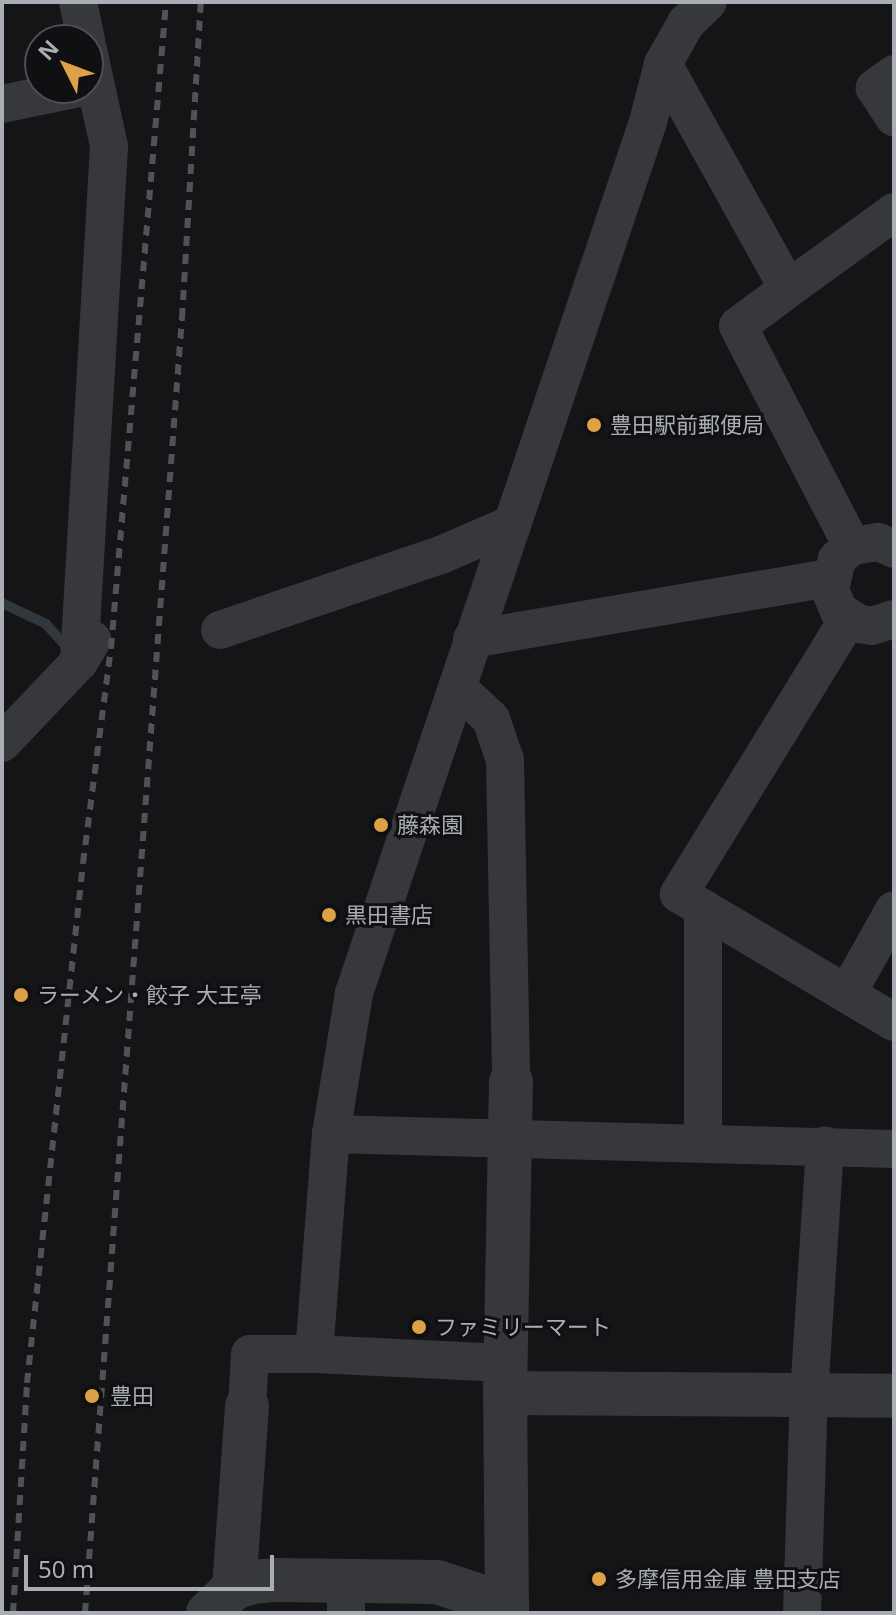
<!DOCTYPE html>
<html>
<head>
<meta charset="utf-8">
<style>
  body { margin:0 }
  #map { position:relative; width:896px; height:1615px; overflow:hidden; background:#151517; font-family:"Noto Sans","Noto Sans JP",sans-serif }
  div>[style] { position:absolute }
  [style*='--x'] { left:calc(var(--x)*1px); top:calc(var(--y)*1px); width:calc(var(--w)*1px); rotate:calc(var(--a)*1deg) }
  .stream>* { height:10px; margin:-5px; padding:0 5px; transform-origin:5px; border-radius:5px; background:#30383e }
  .minor>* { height:38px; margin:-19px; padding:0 19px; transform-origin:19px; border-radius:19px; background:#37383b }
  .tertiary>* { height:44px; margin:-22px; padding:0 22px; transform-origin:22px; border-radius:22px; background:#37383b }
  .rail>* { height:6px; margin-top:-3px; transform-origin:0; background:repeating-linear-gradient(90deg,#505256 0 10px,transparent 0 18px) }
  .dots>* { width:22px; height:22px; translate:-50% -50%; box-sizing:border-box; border:4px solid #101012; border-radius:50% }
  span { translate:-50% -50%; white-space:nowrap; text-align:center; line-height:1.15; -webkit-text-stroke:6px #101012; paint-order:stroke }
  .poi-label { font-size:22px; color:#a9adb5 }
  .left { translate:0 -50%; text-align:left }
  .frame { position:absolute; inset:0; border:4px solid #a9adb5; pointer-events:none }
  .north { position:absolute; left:24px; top:24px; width:80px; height:80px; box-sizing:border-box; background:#101012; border:2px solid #4d4f53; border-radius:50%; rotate:312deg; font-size:22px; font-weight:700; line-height:32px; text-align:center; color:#a9adb5 }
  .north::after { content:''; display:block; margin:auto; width:28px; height:36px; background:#dda147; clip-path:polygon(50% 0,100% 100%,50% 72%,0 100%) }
  .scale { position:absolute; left:24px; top:1555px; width:250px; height:36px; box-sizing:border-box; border:4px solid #a9adb5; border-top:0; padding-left:10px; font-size:24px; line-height:28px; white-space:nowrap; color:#a9adb5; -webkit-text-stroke:6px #101012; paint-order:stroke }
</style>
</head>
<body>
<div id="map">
  <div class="stream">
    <div style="--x:2;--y:603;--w:49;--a:25.5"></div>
    <div style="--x:46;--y:624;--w:27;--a:48"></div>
  </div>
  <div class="minor">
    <div style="--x:78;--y:2;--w:39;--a:78"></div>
    <div style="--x:663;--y:64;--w:257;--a:60.9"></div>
    <div style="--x:788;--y:289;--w:62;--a:143.5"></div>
    <div style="--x:738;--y:326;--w:248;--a:62.6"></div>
    <div style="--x:894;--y:74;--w:24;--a:144"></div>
    <div style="--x:875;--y:88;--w:35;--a:57"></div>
    <div style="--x:2;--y:104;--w:79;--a:-11.7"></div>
    <div style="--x:788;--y:289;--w:131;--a:-36"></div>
    <div style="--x:894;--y:549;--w:17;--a:-156"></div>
    <div style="--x:878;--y:542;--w:26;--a:171"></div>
    <div style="--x:852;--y:546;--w:20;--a:139"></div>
    <div style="--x:837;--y:559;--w:32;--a:103"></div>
    <div style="--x:830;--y:590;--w:23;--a:67"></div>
    <div style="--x:839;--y:611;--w:25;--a:32"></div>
    <div style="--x:860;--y:624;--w:12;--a:9"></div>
    <div style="--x:872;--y:626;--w:23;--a:-18"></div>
    <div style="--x:848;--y:619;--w:323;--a:121.6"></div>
    <div style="--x:679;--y:894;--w:250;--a:30.8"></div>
    <div style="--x:220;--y:630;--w:236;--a:-18.8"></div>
    <div style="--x:443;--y:554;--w:73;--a:-23.4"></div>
    <div style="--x:472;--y:639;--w:363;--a:-9.7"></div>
    <div style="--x:79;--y:662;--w:517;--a:-86.67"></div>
    <div style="--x:109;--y:146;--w:98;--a:-102.3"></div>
    <div style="--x:458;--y:688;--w:45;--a:43.2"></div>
    <div style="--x:491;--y:719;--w:43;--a:71.1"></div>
    <div style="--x:505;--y:760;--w:322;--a:88.9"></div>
    <div style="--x:2;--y:743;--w:112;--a:-46.5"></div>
    <div style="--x:79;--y:662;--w:26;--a:-59"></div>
    <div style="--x:847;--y:994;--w:96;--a:-60.8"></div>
    <div style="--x:331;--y:1134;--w:563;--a:1.53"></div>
    <div style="--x:703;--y:1142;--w:234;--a:-90"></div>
    <div style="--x:314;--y:1354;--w:191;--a:2.7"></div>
    <div style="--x:247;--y:1406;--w:52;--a:-86.7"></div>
    <div style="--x:250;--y:1354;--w:64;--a:0"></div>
    <div style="--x:314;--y:1354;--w:221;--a:-85.6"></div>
    <div style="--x:331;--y:1134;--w:143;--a:-80.7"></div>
    <div style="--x:354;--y:993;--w:919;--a:-71.35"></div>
    <div style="--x:648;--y:122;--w:60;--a:-75.5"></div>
    <div style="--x:663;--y:64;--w:47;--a:-60.7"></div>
    <div style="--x:686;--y:23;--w:30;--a:-44"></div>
    <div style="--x:346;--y:1579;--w:34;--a:90"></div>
    <div style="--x:802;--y:1613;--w:219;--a:-88.2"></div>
    <div style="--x:809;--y:1394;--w:249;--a:-86.3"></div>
  </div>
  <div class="tertiary">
    <div style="--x:505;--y:1393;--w:389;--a:0.4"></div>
    <div style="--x:234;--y:1588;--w:182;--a:-85.9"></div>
    <div style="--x:208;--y:1613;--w:36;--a:-44"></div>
    <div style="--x:234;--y:1588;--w:19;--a:-18"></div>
    <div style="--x:252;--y:1582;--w:25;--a:-5"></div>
    <div style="--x:277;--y:1580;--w:160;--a:0.7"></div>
    <div style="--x:437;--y:1582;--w:74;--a:18.2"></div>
    <div style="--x:507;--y:1613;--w:220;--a:-90.5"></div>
    <div style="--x:505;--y:1393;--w:311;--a:-88.9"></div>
  </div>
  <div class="rail">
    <div style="--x:13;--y:1613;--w:230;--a:-86.5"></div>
    <div style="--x:27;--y:1383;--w:523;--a:-83.85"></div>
    <div style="--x:83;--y:863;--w:217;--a:-82.6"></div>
    <div style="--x:111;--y:648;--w:648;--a:-85.13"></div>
    <div style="--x:85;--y:1613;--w:1299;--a:-85.72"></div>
    <div style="--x:182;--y:318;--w:317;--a:-86.6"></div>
  </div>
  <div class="dots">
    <div style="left:594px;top:425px;background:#dda147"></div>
    <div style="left:381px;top:825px;background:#dda147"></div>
    <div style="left:329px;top:915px;background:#dda147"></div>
    <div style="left:21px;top:995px;background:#dda147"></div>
    <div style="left:419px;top:1327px;background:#dda147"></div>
    <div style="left:92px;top:1396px;background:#dda147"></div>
    <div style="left:599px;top:1579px;background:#dda147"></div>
  </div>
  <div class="poi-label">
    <span class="left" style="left:610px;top:425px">豊田駅前郵便局</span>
    <span class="left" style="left:397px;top:825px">藤森園</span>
    <span class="left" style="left:345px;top:915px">黒田書店</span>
    <span class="left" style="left:37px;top:995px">ラーメン・餃子 大王亭</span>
    <span class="left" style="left:435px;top:1327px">ファミリーマート</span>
    <span class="left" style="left:110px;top:1396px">豊田</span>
    <span class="left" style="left:615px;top:1579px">多摩信用金庫 豊田支店</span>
  </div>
  <div class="frame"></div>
  <div class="north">N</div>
  <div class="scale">50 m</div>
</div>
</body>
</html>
